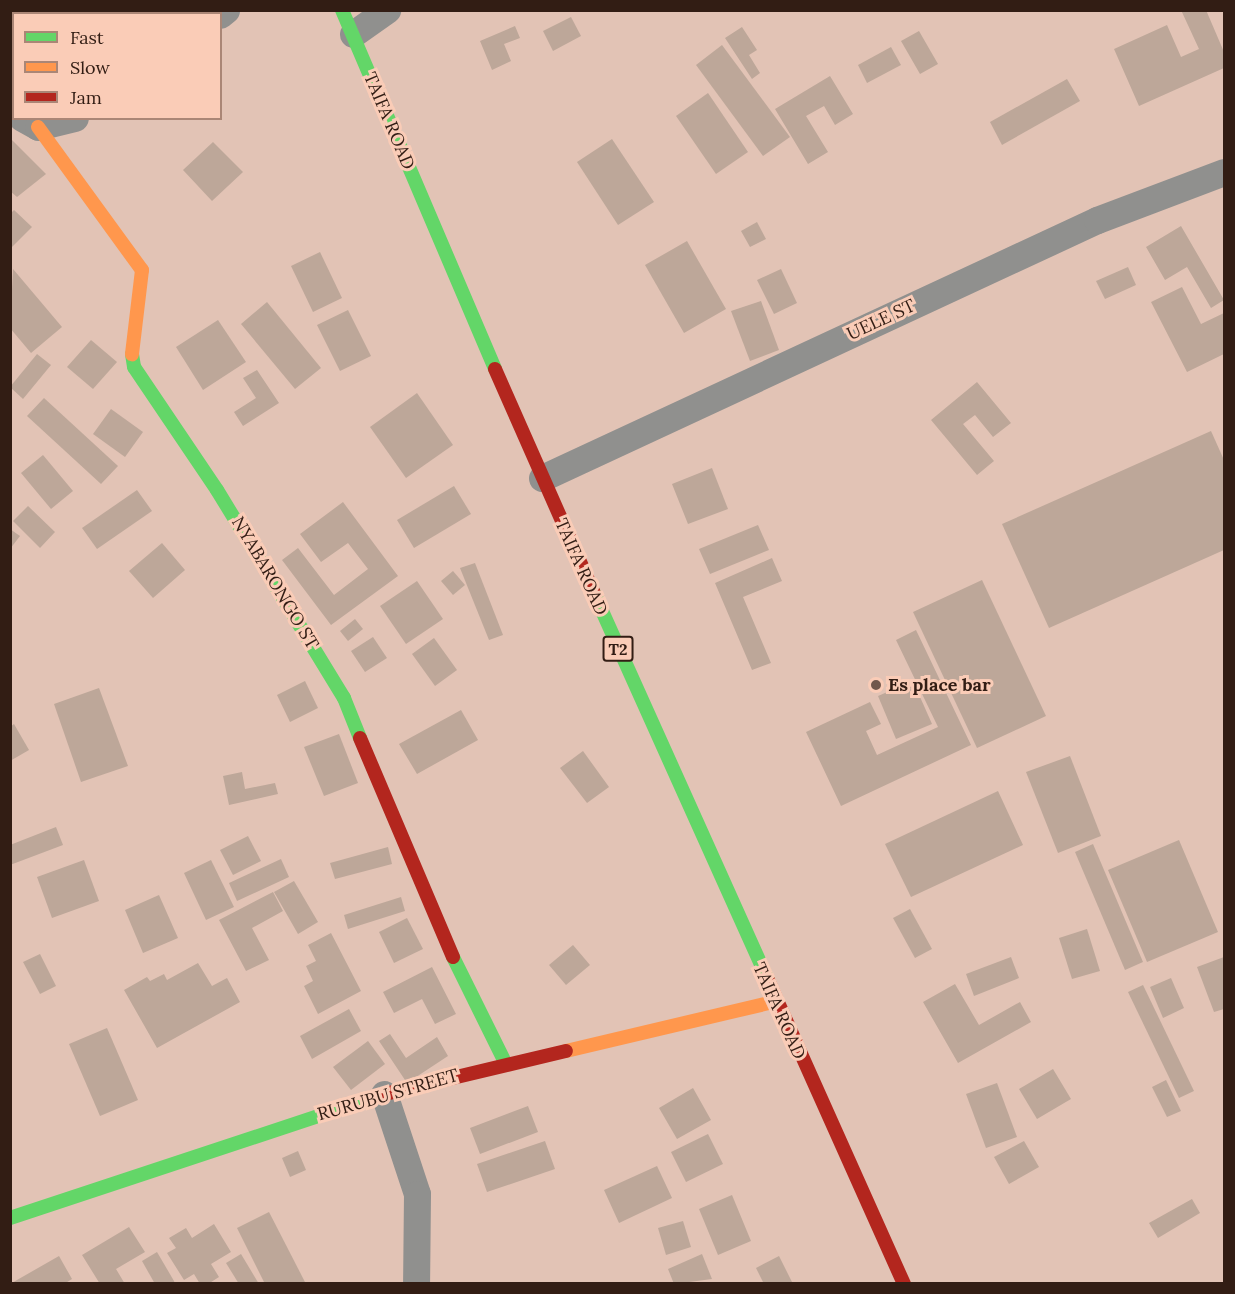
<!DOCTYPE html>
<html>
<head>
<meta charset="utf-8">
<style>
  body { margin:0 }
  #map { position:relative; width:1235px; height:1294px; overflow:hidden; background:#e2c3b5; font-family:Lora,serif }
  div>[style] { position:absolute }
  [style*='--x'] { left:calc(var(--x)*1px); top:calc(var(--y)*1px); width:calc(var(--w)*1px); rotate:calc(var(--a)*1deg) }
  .building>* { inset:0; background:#bda799 }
  .street>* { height:27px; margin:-13.5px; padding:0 13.5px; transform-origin:13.5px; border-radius:13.5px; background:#90908e }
  .fast>* { height:14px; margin:-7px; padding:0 7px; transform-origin:7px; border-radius:7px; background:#63d668 }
  .slow>* { height:14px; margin:-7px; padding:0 7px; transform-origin:7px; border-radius:7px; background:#ff974d }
  .jam>* { height:14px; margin:-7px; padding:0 7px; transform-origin:7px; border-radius:7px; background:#b3261e }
  .dots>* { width:16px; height:16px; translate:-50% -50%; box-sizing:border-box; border:3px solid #faccb7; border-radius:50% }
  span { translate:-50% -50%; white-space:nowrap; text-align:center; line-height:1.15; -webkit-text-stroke:6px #faccb7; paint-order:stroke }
  .shield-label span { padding:2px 4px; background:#faccb7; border:2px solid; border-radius:4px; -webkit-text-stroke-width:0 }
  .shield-label { font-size:16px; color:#321d14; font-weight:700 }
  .street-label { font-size:18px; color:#321d14 }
  .poi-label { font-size:18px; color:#321d14; font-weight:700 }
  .left { translate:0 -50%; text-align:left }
  .frame { position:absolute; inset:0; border:12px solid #321d14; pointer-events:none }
  .legend { position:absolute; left:12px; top:12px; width:210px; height:108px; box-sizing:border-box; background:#faccb7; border:2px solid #aa8676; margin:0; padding:8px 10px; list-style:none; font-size:18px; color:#321d14 }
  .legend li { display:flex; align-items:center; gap:12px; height:30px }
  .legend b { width:30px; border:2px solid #aa8676 }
</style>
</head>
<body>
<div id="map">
  <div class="building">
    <div style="clip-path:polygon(1181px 10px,1206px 10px,1224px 52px,1224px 68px,1139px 106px,1114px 49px,1167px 25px,1181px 57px,1199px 49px)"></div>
    <div style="clip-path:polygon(571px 17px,581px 36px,553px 51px,543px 31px)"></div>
    <div style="clip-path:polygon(515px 26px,520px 38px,504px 44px,511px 61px,492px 70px,480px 41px)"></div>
    <div style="clip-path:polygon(742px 27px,757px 50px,749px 55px,760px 73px,752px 79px,725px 38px)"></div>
    <div style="clip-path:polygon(919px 31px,938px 64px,920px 74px,901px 41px)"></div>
    <div style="clip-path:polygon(722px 45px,790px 137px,763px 156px,696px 65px)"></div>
    <div style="clip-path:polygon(891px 47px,901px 65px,867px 83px,858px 65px)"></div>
    <div style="clip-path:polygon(830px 76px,853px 114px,835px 125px,824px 106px,806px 116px,828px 152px,808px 164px,775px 109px)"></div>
    <div style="clip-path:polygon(1067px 79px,1080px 101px,1002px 145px,990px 122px)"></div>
    <div style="clip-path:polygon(708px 93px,748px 152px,716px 174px,676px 116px)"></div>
    <div style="clip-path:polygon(10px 138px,46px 174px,17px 197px,10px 191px)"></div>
    <div style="clip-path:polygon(612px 139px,654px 202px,618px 225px,577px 162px)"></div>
    <div style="clip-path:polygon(213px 142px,243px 172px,212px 201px,183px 170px)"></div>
    <div style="clip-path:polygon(14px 210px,32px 227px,10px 249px,10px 214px)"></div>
    <div style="clip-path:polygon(757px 222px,766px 239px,750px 247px,741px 231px)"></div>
    <div style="clip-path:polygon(1181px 226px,1224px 300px,1211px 308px,1187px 267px,1165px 280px,1146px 247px)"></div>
    <div style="clip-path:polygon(687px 241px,726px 309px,684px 333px,645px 265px)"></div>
    <div style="clip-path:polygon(320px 252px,342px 298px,313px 312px,291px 266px)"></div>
    <div style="clip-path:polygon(1128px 267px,1136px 285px,1105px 299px,1096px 281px)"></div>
    <div style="clip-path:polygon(13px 269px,62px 327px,31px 353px,10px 328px)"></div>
    <div style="clip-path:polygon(781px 269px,797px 303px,774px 314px,757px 280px)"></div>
    <div style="clip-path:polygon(1182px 287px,1201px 324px,1224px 313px,1224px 354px,1187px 372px,1151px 302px)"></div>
    <div style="clip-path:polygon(761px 301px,779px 350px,750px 361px,731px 311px)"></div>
    <div style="clip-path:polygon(267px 302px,321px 368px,295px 389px,241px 324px)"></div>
    <div style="clip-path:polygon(348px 310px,371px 356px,340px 371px,317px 325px)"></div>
    <div style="clip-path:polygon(218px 320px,246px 362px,203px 390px,176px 347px)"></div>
    <div style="clip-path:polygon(91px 340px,117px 362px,93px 389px,67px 367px)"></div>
    <div style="clip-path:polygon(37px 354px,51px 365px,23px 399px,10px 387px)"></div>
    <div style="clip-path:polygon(257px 370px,279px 403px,243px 426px,234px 412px,256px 398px,243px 378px)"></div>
    <div style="clip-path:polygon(977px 382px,1011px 423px,993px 437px,975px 415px,963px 424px,994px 461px,977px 475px,931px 420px)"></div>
    <div style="clip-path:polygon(417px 393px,453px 445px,406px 478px,370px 427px)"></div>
    <div style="clip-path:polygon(44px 398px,118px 466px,101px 484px,27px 416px)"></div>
    <div style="clip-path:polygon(111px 409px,143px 432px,125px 457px,93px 434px)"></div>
    <div style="clip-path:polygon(1211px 431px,1224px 460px,1224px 550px,1049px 628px,1002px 524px)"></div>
    <div style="clip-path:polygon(43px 455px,73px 491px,51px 509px,21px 473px)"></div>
    <div style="clip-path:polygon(712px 468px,728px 509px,688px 524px,672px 484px)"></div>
    <div style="clip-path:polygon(454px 486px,471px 514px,414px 548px,397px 520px)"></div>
    <div style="clip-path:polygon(137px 490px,152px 511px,97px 549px,82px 528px)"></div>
    <div style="clip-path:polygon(343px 502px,398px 576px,331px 625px,282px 560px,298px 548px,334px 595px,368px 569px,348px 543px,321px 562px,300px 534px)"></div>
    <div style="clip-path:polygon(28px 506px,55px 532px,40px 548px,13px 521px)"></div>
    <div style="clip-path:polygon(758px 525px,769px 550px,710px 574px,699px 549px)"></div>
    <div style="clip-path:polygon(10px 529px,20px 536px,10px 549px)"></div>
    <div style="clip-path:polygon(162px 543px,185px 570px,153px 598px,129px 571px)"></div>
    <div style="clip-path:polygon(772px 558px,782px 581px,743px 597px,771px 663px,752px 670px,715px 583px)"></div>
    <div style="clip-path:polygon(475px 563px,503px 635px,489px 640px,460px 568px)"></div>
    <div style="clip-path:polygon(453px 571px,465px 585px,453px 595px,441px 581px)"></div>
    <div style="clip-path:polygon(982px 580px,1046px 716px,977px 748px,913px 612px)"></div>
    <div style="clip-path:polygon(417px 581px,443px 619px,406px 644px,380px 606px)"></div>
    <div style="clip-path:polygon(355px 619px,363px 629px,348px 641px,340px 631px)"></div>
    <div style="clip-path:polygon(916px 630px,971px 745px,841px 806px,806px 732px,870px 702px,881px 724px,866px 731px,877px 755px,938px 727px,896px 640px)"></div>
    <div style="clip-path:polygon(373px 637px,387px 658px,365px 672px,351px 651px)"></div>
    <div style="clip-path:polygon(434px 638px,457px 670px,435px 686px,412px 654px)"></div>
    <div style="clip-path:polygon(305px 681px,318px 708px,290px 722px,277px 695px)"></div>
    <div style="clip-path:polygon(913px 681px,932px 724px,896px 739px,878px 696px)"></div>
    <div style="clip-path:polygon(99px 688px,128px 766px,81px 782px,54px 704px)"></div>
    <div style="clip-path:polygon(461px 710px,478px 740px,417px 774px,399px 744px)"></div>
    <div style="clip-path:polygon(14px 724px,29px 750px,10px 761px,10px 727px)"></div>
    <div style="clip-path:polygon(339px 734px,358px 783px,324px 796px,304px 747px)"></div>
    <div style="clip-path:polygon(583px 751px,609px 787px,587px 803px,560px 768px)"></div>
    <div style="clip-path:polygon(1070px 756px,1101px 836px,1058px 853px,1026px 772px)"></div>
    <div style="clip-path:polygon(242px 772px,245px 789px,275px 783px,278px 794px,229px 805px,223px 776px)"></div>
    <div style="clip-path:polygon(998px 791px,1023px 845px,911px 897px,885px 844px)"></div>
    <div style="clip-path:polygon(56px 827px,63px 845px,10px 865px,10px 845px)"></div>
    <div style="clip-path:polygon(248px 836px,261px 861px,233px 875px,220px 850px)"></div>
    <div style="clip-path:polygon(1179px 840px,1218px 932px,1147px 962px,1108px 870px)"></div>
    <div style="clip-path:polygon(1093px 844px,1143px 962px,1125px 970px,1075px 852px)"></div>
    <div style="clip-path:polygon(388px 847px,392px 864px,335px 879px,330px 863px)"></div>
    <div style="clip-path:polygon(281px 859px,289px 877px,237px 901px,229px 883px)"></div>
    <div style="clip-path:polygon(84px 860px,99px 901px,52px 918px,37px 877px)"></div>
    <div style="clip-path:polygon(211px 860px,234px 907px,206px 920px,184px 873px)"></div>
    <div style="clip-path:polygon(294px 881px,318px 922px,298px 934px,274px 892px)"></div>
    <div style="clip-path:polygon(273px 892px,283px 911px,252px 928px,269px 960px,246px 971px,219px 920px)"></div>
    <div style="clip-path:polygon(159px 895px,178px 938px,143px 953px,125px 910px)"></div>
    <div style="clip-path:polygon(401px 897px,405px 911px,348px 929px,344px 915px)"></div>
    <div style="clip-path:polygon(910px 909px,932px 949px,915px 958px,893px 918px)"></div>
    <div style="clip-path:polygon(407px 918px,423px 949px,394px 963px,379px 932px)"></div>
    <div style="clip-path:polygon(1087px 929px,1100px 971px,1072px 979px,1059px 938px)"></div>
    <div style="clip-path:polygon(331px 933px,361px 991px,318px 1014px,304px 986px,313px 981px,306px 966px,316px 961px,308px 945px)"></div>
    <div style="clip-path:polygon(573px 945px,590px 965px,566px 985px,549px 965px)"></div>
    <div style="clip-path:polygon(40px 954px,56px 986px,40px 994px,23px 962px)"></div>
    <div style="clip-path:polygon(1011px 957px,1019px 978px,974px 996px,966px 974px)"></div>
    <div style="clip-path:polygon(1224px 957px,1224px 1009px,1214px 1012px,1197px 967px)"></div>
    <div style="clip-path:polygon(198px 963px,212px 986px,227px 978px,240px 1002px,157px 1048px,124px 990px,147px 977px,150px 981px,164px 974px,167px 980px)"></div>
    <div style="clip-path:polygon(432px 967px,456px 1014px,435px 1024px,422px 999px,394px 1013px,383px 992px)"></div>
    <div style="clip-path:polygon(1171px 978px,1184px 1008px,1163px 1018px,1150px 987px)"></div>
    <div style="clip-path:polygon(955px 984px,979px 1025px,1020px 1002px,1031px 1022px,958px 1063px,923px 1002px)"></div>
    <div style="clip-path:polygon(1143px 985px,1194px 1091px,1179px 1098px,1128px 992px)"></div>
    <div style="clip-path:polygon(349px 1009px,361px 1031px,312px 1059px,300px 1036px)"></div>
    <div style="clip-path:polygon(107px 1028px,138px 1100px,100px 1116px,69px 1044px)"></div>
    <div style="clip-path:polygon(390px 1034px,406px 1058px,437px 1037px,448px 1056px,407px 1083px,379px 1041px)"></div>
    <div style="clip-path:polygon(368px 1041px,385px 1064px,351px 1090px,333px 1067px)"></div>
    <div style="clip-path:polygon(1053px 1069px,1071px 1099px,1037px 1119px,1019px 1089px)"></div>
    <div style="clip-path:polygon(1166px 1080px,1181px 1111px,1167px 1117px,1152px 1087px)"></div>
    <div style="clip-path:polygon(997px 1083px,1017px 1137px,986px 1148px,966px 1094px)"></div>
    <div style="clip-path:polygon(693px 1088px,711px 1120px,677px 1139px,659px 1108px)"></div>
    <div style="clip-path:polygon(528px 1106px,538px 1132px,480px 1154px,470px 1128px)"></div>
    <div style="clip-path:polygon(708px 1134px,723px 1164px,686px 1182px,671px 1152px)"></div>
    <div style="clip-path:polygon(545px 1141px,555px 1169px,487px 1192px,477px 1164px)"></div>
    <div style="clip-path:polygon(1024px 1141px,1039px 1167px,1009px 1184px,994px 1157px)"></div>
    <div style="clip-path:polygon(298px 1151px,306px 1170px,290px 1177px,282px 1158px)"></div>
    <div style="clip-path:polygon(657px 1166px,672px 1198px,619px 1223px,604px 1190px)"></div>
    <div style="clip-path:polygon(732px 1195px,751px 1241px,718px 1255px,699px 1209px)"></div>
    <div style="clip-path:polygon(1192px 1199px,1200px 1213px,1158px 1238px,1149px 1223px)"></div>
    <div style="clip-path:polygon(269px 1212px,306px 1284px,265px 1284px,237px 1228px)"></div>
    <div style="clip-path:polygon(683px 1221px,691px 1247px,666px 1255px,658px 1228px)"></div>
    <div style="clip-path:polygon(214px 1224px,231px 1252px,211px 1264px,219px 1277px,208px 1284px,200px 1284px,194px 1274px,184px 1280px,167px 1253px,176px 1248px,169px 1238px,186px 1228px,192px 1238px)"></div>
    <div style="clip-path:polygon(129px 1227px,145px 1252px,116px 1269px,125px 1284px,100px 1284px,82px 1255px)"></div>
    <div style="clip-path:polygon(157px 1252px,174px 1281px,175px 1284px,155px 1284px,142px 1261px)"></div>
    <div style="clip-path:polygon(241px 1254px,259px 1284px,239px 1284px,226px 1263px)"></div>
    <div style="clip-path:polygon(702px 1254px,712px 1279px,674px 1284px,668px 1269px)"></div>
    <div style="clip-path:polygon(59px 1256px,72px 1279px,64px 1284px,10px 1284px)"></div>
    <div style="clip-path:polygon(779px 1256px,793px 1284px,764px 1284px,756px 1268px)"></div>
  </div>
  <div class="street">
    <div style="--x:220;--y:15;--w:8;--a:-40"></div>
    <div style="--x:353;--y:34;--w:42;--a:-35.2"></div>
    <div style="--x:22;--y:118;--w:18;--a:29"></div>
    <div style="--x:38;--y:127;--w:38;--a:-14"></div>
    <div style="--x:542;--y:478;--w:612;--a:-24.93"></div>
    <div style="--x:1097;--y:220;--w:136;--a:-20.7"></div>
    <div style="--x:384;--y:1094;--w:105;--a:71.7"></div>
    <div style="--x:417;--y:1194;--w:90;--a:90.6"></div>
  </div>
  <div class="fast">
    <div style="--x:342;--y:10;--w:390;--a:66.9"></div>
    <div style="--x:132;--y:354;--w:13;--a:81"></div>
    <div style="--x:134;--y:367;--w:148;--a:56"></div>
    <div style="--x:217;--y:490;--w:244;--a:58.6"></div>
    <div style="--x:344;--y:698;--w:43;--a:68.2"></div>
    <div style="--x:594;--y:593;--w:424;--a:65.8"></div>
    <div style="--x:453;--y:957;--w:117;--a:63.7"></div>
    <div style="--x:10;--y:1218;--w:391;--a:-18.3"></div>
  </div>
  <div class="slow">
    <div style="--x:38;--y:127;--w:177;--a:54"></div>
    <div style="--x:142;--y:270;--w:85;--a:96.8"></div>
    <div style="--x:566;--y:1051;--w:214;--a:-13.3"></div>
  </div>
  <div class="jam">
    <div style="--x:495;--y:369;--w:245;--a:66.2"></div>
    <div style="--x:360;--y:738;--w:238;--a:67"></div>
    <div style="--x:768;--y:980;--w:333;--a:65.9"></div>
    <div style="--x:381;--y:1095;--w:190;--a:-13.4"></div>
  </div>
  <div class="dots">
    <div style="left:876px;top:685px;background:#70574c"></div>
  </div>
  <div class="shield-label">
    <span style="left:618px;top:649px">T2</span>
  </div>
  <div class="street-label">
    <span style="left:389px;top:121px;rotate:67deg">TAIFA ROAD</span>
    <span style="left:881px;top:320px;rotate:-25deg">UELE ST</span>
    <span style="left:581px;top:567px;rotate:66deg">TAIFA ROAD</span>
    <span style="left:275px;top:583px;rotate:59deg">NYABARONGO ST</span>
    <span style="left:779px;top:1011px;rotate:66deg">TAIFA ROAD</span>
    <span style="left:388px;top:1095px;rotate:-16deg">RURUBU STREET</span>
  </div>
  <div class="poi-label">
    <span class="left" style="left:888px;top:685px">Es place bar</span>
  </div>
  <div class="frame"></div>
  <ul class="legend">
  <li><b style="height:8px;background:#63d668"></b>Fast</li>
  <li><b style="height:8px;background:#ff974d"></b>Slow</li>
  <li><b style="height:8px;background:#b3261e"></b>Jam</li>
  </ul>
</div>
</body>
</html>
